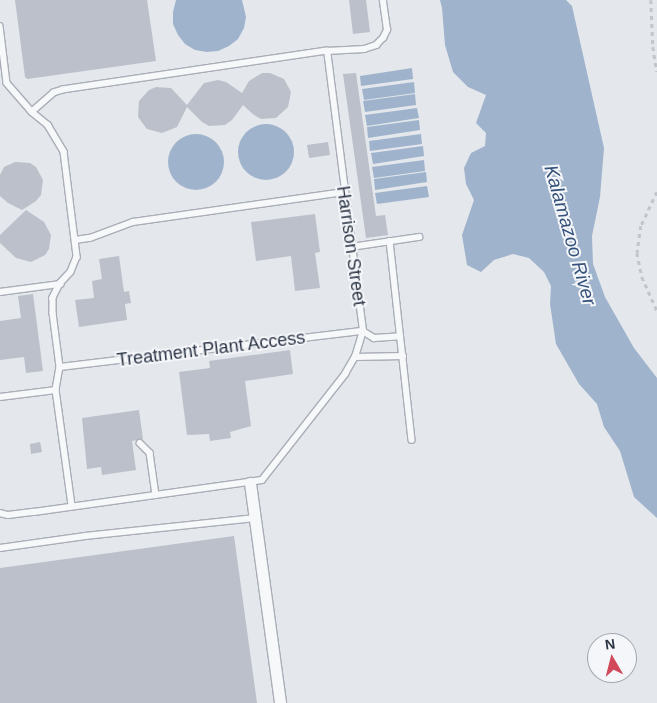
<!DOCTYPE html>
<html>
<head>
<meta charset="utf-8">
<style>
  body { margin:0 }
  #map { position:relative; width:657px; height:703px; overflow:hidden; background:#e4e7ec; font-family:Arial,sans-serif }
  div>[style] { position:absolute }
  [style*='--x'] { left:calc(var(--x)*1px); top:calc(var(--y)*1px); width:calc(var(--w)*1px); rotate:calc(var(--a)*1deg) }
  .water>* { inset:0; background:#9fb4cc }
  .round { border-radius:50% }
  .building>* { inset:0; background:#bbc0ca }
  .path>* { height:2.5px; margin-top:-1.25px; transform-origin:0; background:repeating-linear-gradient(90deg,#c2c5cb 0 4px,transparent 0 8px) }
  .roads { filter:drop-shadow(1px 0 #a9aeb7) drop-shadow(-1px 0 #a9aeb7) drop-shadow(0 1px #a9aeb7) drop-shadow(0 -1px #a9aeb7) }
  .service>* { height:5.5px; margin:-2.75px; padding:0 2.75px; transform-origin:2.75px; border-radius:2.75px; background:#f7f8fa }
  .minor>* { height:11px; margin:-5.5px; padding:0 5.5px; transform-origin:5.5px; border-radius:5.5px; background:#f7f8fa }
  span { translate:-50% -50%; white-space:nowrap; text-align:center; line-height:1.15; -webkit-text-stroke:4px #f4f6f9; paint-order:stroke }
  .street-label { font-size:18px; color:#2b3445 }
  .water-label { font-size:19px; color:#34527a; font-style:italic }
  .north { position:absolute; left:587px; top:633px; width:50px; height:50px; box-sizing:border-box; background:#f4f6f9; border:1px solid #a4a8b1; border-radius:50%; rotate:352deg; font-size:14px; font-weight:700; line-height:20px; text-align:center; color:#2b3445 }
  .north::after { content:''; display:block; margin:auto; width:18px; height:22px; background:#d1495b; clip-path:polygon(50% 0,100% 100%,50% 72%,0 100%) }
</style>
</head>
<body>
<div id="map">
  <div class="water">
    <div style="clip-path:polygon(176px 0,242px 0,246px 17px,244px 28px,238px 39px,229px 46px,218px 51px,207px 52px,195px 50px,185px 44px,178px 35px,173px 24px,173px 12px)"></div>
    <div style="clip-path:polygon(440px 0,566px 0,572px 6px,604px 148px,600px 197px,592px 236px,593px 264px,605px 297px,634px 348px,657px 378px,657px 518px,634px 497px,620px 451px,604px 427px,597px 404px,579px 384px,556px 344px,550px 304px,551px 286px,544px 272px,529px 258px,513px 254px,494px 260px,481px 272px,467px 265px,462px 235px,474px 200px,466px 184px,464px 168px,471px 153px,485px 146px,486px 133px,476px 123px,486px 95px,468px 87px,453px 72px,445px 45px,442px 8px)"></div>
    <div style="clip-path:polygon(412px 68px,413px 79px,361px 86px,360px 76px)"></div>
    <div style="clip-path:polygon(414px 82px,415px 93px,364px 100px,362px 89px)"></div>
    <div style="clip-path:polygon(415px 94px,416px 105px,365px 112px,363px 101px)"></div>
    <div style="clip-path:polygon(417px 108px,419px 118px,367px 126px,365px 115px)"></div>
    <div style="clip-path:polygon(419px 120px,420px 130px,368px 138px,367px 127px)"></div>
    <div class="round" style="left:238px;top:124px;width:56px;height:56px"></div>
    <div class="round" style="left:168px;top:134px;width:56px;height:56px"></div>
    <div style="clip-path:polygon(421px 134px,422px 144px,370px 151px,369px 141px)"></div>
    <div style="clip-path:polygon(423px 146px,424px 156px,373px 164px,371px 153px)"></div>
    <div style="clip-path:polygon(424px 160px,425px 171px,374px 178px,372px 167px)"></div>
    <div style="clip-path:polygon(426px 172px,427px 182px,375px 190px,374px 179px)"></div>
    <div style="clip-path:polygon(427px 186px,429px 197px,377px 204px,375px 193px)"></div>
  </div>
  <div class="building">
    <div style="clip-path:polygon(15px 0,147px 0,156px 61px,27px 79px,25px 77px)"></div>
    <div style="clip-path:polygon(349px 0,366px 0,370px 32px,353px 34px)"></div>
    <div style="clip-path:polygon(262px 73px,270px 73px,284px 79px,291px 92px,288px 107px,276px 118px,261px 119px,254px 115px,243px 105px,232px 120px,225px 125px,209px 126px,202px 122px,187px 107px,177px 127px,162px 133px,147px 129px,138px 117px,139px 101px,149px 90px,156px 87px,171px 88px,187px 105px,204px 83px,218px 80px,226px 82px,242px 93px,249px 81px)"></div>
    <div style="clip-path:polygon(356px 73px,376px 216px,385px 215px,388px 235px,366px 238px,343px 74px)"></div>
    <div style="clip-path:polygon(328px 142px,330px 155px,309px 158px,307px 145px)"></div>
    <div style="clip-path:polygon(15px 162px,30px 163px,36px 167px,43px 180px,41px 195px,36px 201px,22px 210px,8px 203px,0 196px,0 175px,4px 167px)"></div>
    <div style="clip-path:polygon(26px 210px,44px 222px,51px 235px,49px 249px,45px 255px,31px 262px,16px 258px,0 243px,0 235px)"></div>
    <div style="clip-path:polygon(315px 214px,320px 252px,315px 253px,320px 288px,295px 291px,291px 256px,256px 261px,251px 222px)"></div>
    <div style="clip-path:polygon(119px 256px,124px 292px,129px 291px,131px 303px,125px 304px,127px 320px,79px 327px,75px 300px,94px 298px,92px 281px,102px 279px,99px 259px)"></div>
    <div style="clip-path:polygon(33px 294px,43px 371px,26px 373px,24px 357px,0 360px,0 321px,21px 318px,18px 296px)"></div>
    <div style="clip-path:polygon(290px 350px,293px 374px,245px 381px,251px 426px,230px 432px,231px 438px,210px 441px,209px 434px,187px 435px,179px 372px,210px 368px,209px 361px)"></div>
    <div style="clip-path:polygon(139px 410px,143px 439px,132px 441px,136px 470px,102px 475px,101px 467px,87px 469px,82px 418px)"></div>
    <div style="clip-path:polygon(40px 442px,42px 452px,31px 454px,30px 444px)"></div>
    <div style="clip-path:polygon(234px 536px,257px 703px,0 703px,0 568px)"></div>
  </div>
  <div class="path">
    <div style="--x:651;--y:0;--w:47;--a:87.6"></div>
    <div style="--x:653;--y:47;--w:25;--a:81"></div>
    <div style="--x:657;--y:192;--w:38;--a:115"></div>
    <div style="--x:641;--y:226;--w:27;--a:98"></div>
    <div style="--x:637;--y:253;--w:25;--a:78"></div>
    <div style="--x:642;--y:277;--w:37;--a:66"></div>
  </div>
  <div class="roads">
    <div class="service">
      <div style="--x:0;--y:26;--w:57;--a:83"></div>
      <div style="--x:7;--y:83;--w:38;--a:49"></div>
      <div style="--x:32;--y:112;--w:21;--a:39"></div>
      <div style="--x:48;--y:125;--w:31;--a:59"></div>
      <div style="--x:64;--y:152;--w:106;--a:82.9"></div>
      <div style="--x:77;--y:257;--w:16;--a:112"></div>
      <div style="--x:71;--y:272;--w:16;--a:133"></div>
      <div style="--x:60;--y:284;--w:16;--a:117"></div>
      <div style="--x:53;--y:298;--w:15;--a:90"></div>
      <div style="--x:53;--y:313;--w:54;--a:82.6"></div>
      <div style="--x:60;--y:367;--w:23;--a:100"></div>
      <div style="--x:56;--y:390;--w:117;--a:82.1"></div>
      <div style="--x:327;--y:51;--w:37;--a:-3"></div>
      <div style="--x:364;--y:49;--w:13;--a:-18"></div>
      <div style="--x:376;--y:45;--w:10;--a:-45"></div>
      <div style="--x:383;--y:38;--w:9;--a:-63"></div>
      <div style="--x:387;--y:30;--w:30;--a:-98"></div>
      <div style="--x:75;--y:240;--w:15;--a:-8"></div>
      <div style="--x:90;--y:238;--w:46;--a:-20.4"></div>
      <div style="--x:133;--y:222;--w:213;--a:-8.1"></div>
      <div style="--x:390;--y:241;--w:200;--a:83.7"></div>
      <div style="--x:351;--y:247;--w:69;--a:-8.4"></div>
      <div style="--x:0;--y:292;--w:61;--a:-7.6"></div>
      <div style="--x:355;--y:357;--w:48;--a:-1.2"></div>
      <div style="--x:60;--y:367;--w:305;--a:-6.8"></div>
      <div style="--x:363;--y:331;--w:13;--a:32"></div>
      <div style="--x:374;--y:338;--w:26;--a:-4"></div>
      <div style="--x:0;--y:397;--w:56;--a:-7.1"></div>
      <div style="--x:140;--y:443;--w:14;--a:45"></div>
      <div style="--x:150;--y:453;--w:42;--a:81.9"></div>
      <div style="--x:0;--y:513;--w:8;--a:14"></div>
      <div style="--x:8;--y:515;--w:26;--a:-7"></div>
      <div style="--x:34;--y:512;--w:230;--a:-8"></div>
      <div style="--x:262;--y:480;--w:135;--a:-51.9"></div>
      <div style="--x:345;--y:374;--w:20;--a:-60"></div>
      <div style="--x:355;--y:357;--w:27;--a:-73"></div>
      <div style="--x:363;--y:331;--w:282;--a:-97.3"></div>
      <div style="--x:327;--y:51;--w:267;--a:171.6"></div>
      <div style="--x:63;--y:90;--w:9;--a:162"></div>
      <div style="--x:54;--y:93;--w:29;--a:139"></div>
      <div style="--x:0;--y:548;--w:86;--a:-8"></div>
      <div style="--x:85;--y:536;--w:171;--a:-6"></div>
    </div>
    <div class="minor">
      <div style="--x:250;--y:483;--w:222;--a:82.2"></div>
    </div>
  </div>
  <div class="street-label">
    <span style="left:351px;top:246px;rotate:82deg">Harrison Street</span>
    <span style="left:211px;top:349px;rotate:-7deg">Treatment Plant Access</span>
  </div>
  <div class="water-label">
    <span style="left:570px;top:235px;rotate:74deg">Kalamazoo River</span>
  </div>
  <div class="north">N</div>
</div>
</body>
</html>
